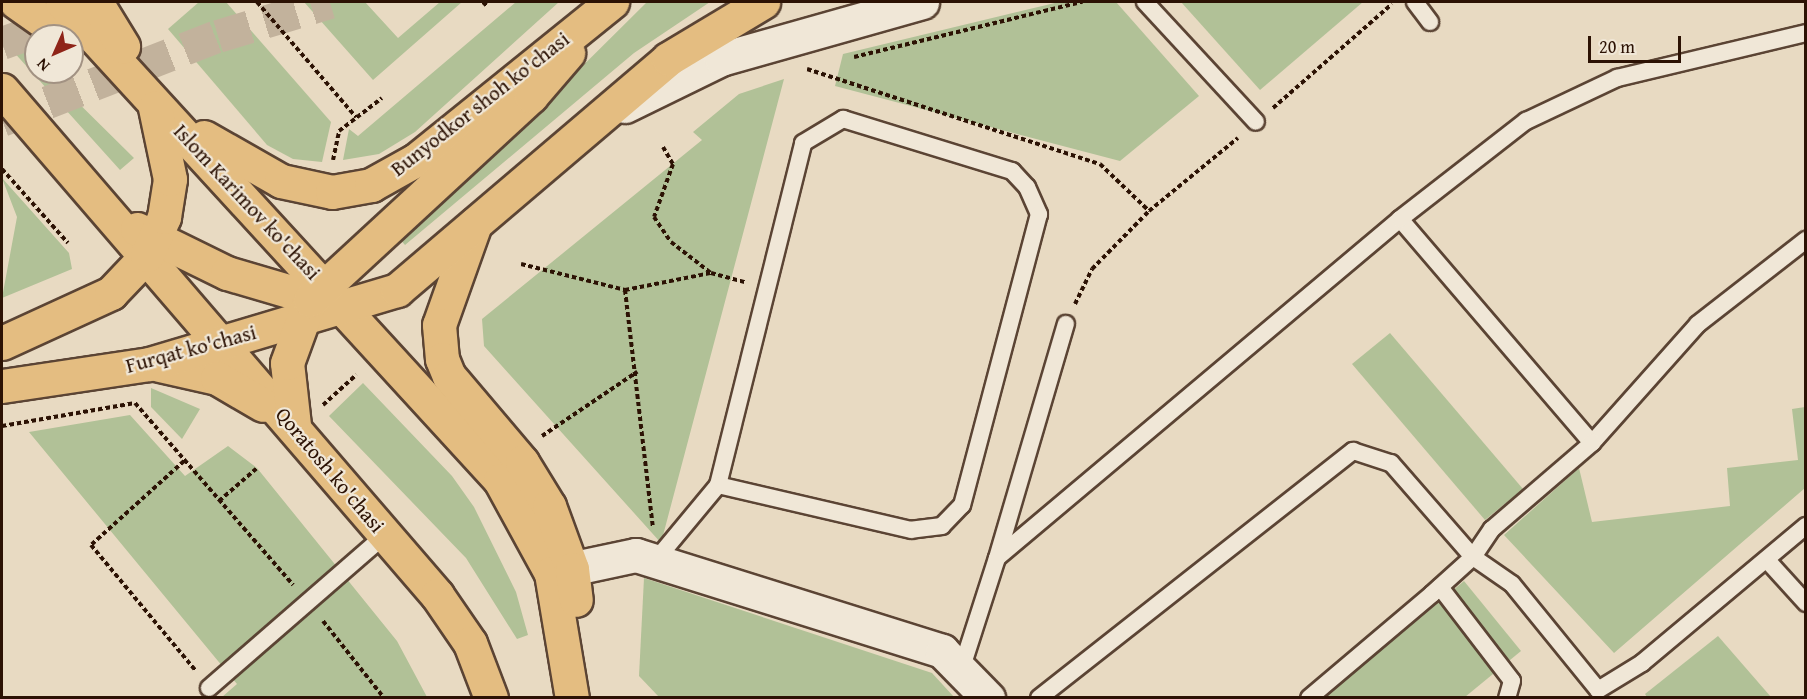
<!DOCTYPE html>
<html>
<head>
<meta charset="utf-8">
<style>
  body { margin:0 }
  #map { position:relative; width:1807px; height:699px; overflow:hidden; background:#e8dac2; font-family:"Gentium Book Plus",serif }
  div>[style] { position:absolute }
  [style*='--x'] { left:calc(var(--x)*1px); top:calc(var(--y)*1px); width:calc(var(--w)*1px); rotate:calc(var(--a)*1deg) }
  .green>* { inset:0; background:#b1c197 }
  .primary-tunnel>* { height:33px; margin-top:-16.5px; transform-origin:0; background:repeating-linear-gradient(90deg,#c2b29c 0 33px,transparent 0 49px) }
  .path>* { height:4px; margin-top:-2px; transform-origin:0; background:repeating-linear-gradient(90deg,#2c1204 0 4.5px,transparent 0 7.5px) }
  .roads { filter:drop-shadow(2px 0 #5b4434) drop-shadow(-2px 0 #5b4434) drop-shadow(0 2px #5b4434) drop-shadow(0 -2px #5b4434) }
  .service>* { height:16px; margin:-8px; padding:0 8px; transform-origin:8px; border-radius:8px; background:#f0e7d7 }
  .minor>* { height:33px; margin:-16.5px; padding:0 16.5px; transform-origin:16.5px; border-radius:16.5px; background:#f0e7d7 }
  .primary>* { height:33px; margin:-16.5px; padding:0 16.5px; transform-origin:16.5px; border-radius:16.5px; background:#e4bd81 }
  span { translate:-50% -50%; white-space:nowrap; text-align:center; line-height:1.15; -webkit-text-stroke:4.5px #f0e7d7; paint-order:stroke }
  .street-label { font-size:21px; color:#2c1204 }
  .frame { position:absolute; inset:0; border:3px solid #2c1204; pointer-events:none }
  .north { position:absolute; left:24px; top:24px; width:60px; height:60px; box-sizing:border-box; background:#f0e7d7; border:2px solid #a29283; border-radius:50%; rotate:225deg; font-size:16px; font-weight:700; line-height:24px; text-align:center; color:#2c1204 }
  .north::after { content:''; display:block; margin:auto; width:21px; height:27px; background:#8f2418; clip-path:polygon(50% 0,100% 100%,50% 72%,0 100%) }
  .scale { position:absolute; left:1588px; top:36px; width:93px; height:27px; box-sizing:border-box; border:3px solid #2c1204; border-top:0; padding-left:8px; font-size:18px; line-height:21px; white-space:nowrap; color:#2c1204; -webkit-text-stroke:4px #f0e7d7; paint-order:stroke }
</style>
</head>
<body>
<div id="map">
  <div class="green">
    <div style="clip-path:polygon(199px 2px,226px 2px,331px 122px,322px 162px,293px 159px,267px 145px,168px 29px)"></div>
    <div style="clip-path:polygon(304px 2px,365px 2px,398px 38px,440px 2px,462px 2px,373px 80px)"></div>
    <div style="clip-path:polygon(516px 2px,559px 2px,415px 132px,379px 154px,343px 160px,349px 129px,358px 136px)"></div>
    <div style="clip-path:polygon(647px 2px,710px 2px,634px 53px,405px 245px,398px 237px,512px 136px)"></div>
    <div style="clip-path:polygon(1059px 2px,1116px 2px,1199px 96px,1120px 161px,835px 86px,843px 54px)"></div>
    <div style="clip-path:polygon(1181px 2px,1363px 2px,1260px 90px)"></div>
    <div style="clip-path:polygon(2px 26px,36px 61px,36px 72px,47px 72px,134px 158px,120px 170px,2px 39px)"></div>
    <div style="clip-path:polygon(784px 79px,661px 543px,484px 346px,482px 319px,702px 140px,693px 132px,739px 94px)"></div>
    <div style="clip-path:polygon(2px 178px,69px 253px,72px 269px,2px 298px,17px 217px)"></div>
    <div style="clip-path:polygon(1390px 333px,1523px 489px,1485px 520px,1352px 364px)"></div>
    <div style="clip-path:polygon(363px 383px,452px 476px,474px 507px,516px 592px,528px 635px,517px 639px,466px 558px,329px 416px)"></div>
    <div style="clip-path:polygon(151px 388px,200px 409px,182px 439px,151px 407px)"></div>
    <div style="clip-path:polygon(1805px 407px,1805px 488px,1614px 653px,1504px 535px,1579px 468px,1592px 522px,1730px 506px,1727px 468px,1798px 460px,1792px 409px)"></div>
    <div style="clip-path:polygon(130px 415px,185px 476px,228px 446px,257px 468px,397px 641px,427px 697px,222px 697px,237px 684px,29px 432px)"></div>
    <div style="clip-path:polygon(644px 578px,932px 673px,954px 697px,659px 697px,639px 676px)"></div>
    <div style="clip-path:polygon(1464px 581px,1521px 651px,1465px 697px,1324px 698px)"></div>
    <div style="clip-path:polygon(1718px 636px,1771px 697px,1647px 697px,1645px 694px)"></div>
  </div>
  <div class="primary-tunnel">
    <div style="--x:2;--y:43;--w:121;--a:-19.8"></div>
    <div style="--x:2;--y:120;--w:232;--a:-21.3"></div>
    <div style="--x:218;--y:36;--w:117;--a:-16.9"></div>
  </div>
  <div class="path">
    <div style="--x:257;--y:2;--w:152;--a:49.3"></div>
    <div style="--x:483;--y:2;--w:6;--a:45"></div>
    <div style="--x:854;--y:57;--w:235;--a:-13.6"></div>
    <div style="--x:807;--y:69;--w:308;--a:18"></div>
    <div style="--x:1100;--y:164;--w:68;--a:43.8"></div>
    <div style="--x:1273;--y:108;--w:158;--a:-41.2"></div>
    <div style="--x:663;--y:147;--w:20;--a:60"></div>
    <div style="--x:673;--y:164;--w:56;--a:109.7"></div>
    <div style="--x:654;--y:217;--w:30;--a:56"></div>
    <div style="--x:671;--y:242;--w:51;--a:37.8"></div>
    <div style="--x:333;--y:160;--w:30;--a:-78"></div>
    <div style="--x:339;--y:131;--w:54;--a:-37.5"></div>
    <div style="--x:2;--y:169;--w:99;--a:48.3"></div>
    <div style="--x:521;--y:264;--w:107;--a:14"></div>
    <div style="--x:625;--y:290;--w:88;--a:-11.2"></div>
    <div style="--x:711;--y:273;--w:35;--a:15"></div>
    <div style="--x:625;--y:290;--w:239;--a:83.3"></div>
    <div style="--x:1075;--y:304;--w:39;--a:-64"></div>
    <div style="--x:1092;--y:269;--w:81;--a:-45.5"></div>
    <div style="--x:1149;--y:211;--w:115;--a:-39.4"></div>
    <div style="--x:323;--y:405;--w:45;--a:-42.3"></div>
    <div style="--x:2;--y:426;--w:135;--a:-9.8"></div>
    <div style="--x:135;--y:403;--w:241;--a:49"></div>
    <div style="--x:542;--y:436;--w:115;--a:-34"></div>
    <div style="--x:184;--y:461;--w:125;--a:137.9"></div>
    <div style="--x:91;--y:545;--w:163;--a:50.2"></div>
    <div style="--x:219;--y:501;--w:50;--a:-41"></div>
    <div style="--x:323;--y:621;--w:98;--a:51.6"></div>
  </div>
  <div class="roads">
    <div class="service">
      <div style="--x:1145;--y:2;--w:163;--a:47.2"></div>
      <div style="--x:1415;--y:2;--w:25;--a:53"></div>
      <div style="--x:1400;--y:219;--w:295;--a:49.4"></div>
      <div style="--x:1592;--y:443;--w:159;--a:-48.3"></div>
      <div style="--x:1698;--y:324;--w:137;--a:-37.9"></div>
      <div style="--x:997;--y:558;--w:244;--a:-73.6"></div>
      <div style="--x:1767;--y:560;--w:58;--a:47.8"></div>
      <div style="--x:655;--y:561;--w:99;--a:-50.3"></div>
      <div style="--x:718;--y:485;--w:352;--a:-76"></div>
      <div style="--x:803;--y:143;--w:47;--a:-31"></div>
      <div style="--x:843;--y:119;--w:177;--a:17.1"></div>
      <div style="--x:1012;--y:171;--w:22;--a:47"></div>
      <div style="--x:1027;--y:187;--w:30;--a:66"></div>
      <div style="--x:1039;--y:214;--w:301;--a:104.8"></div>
      <div style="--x:962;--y:505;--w:29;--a:134"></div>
      <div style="--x:942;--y:526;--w:31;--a:173"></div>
      <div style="--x:911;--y:530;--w:198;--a:-166.9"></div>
      <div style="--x:1440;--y:587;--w:118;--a:52.5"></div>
      <div style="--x:1512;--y:681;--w:18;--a:106"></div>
      <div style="--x:962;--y:667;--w:114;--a:-72.2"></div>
      <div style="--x:997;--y:558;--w:527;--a:-40.07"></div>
      <div style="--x:1400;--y:219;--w:160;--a:-37.9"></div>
      <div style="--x:1526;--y:121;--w:101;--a:-25.3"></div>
      <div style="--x:1617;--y:78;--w:194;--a:-13.4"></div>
      <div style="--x:209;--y:688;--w:233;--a:-41"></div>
      <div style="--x:1039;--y:698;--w:400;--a:-38.2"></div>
      <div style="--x:1353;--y:451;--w:40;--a:18"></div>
      <div style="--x:1391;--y:463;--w:125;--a:48.9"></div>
      <div style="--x:1473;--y:557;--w:47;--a:34.7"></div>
      <div style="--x:1512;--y:584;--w:136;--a:50.9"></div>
      <div style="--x:1598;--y:690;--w:52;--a:-31.5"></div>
      <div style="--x:1642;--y:663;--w:214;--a:-39.9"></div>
      <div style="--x:1309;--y:698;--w:161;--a:-40.2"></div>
      <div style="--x:1432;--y:594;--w:55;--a:-42.1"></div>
      <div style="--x:1473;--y:557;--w:34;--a:-56"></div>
      <div style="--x:1492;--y:529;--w:132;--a:-40.7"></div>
    </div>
    <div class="minor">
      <div style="--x:625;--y:106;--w:107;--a:-26.1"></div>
      <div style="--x:721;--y:59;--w:209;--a:-15.8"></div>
      <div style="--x:551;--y:573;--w:87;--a:-12"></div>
      <div style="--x:636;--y:555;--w:321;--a:17.4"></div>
      <div style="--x:942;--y:651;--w:66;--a:45.6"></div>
    </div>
    <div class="primary">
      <div style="--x:16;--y:2;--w:59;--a:35.3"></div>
      <div style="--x:62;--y:2;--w:648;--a:47.5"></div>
      <div style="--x:500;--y:480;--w:106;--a:61.3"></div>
      <div style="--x:551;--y:573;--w:127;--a:80.5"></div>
      <div style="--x:96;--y:2;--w:52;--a:58.5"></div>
      <div style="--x:2;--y:90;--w:667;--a:49.26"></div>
      <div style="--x:437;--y:595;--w:58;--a:55.5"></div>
      <div style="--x:470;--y:643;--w:59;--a:69.1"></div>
      <div style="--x:204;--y:137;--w:89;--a:29.7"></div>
      <div style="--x:281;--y:181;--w:52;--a:12.2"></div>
      <div style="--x:332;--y:192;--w:40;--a:-10"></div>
      <div style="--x:371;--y:185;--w:51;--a:-29.1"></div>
      <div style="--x:416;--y:160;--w:252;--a:-38.9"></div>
      <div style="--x:475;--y:224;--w:107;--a:109.6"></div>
      <div style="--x:439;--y:325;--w:34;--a:85"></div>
      <div style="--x:442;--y:359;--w:18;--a:68"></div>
      <div style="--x:449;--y:376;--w:113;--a:49.7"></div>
      <div style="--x:522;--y:462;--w:52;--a:58.5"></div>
      <div style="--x:549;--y:506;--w:67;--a:69.9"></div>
      <div style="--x:572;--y:569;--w:31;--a:83"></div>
      <div style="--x:137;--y:229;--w:100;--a:26.1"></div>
      <div style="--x:227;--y:273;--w:109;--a:16.4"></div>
      <div style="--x:2;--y:343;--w:120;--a:-24.6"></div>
      <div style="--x:111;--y:293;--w:52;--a:-46.5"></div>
      <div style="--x:147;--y:255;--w:42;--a:-65.9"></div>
      <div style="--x:164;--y:217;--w:38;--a:-81"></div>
      <div style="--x:170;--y:179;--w:73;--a:-101.9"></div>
      <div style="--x:159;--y:365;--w:59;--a:12.6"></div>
      <div style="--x:217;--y:378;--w:53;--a:30.4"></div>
      <div style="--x:2;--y:386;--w:149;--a:-8.5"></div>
      <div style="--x:149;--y:364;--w:259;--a:-16.6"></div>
      <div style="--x:397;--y:290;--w:356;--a:-40.4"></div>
      <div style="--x:668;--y:59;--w:111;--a:-31"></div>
      <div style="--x:294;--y:425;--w:62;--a:-96.4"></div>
      <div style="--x:287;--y:363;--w:67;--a:-69.9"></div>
      <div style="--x:310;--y:300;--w:301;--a:-42.7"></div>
      <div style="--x:531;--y:96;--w:57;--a:-49.3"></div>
    </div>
  </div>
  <div class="street-label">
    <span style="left:480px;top:104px;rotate:-38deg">Bunyodkor shoh ko'chasi</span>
    <span style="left:247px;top:202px;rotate:47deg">Islom Karimov ko'chasi</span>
    <span style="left:191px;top:349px;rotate:-15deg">Furqat ko'chasi</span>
    <span style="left:330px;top:470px;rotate:50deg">Qoratosh ko'chasi</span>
  </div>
  <div class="frame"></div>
  <div class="north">N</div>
  <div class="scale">20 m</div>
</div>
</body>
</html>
